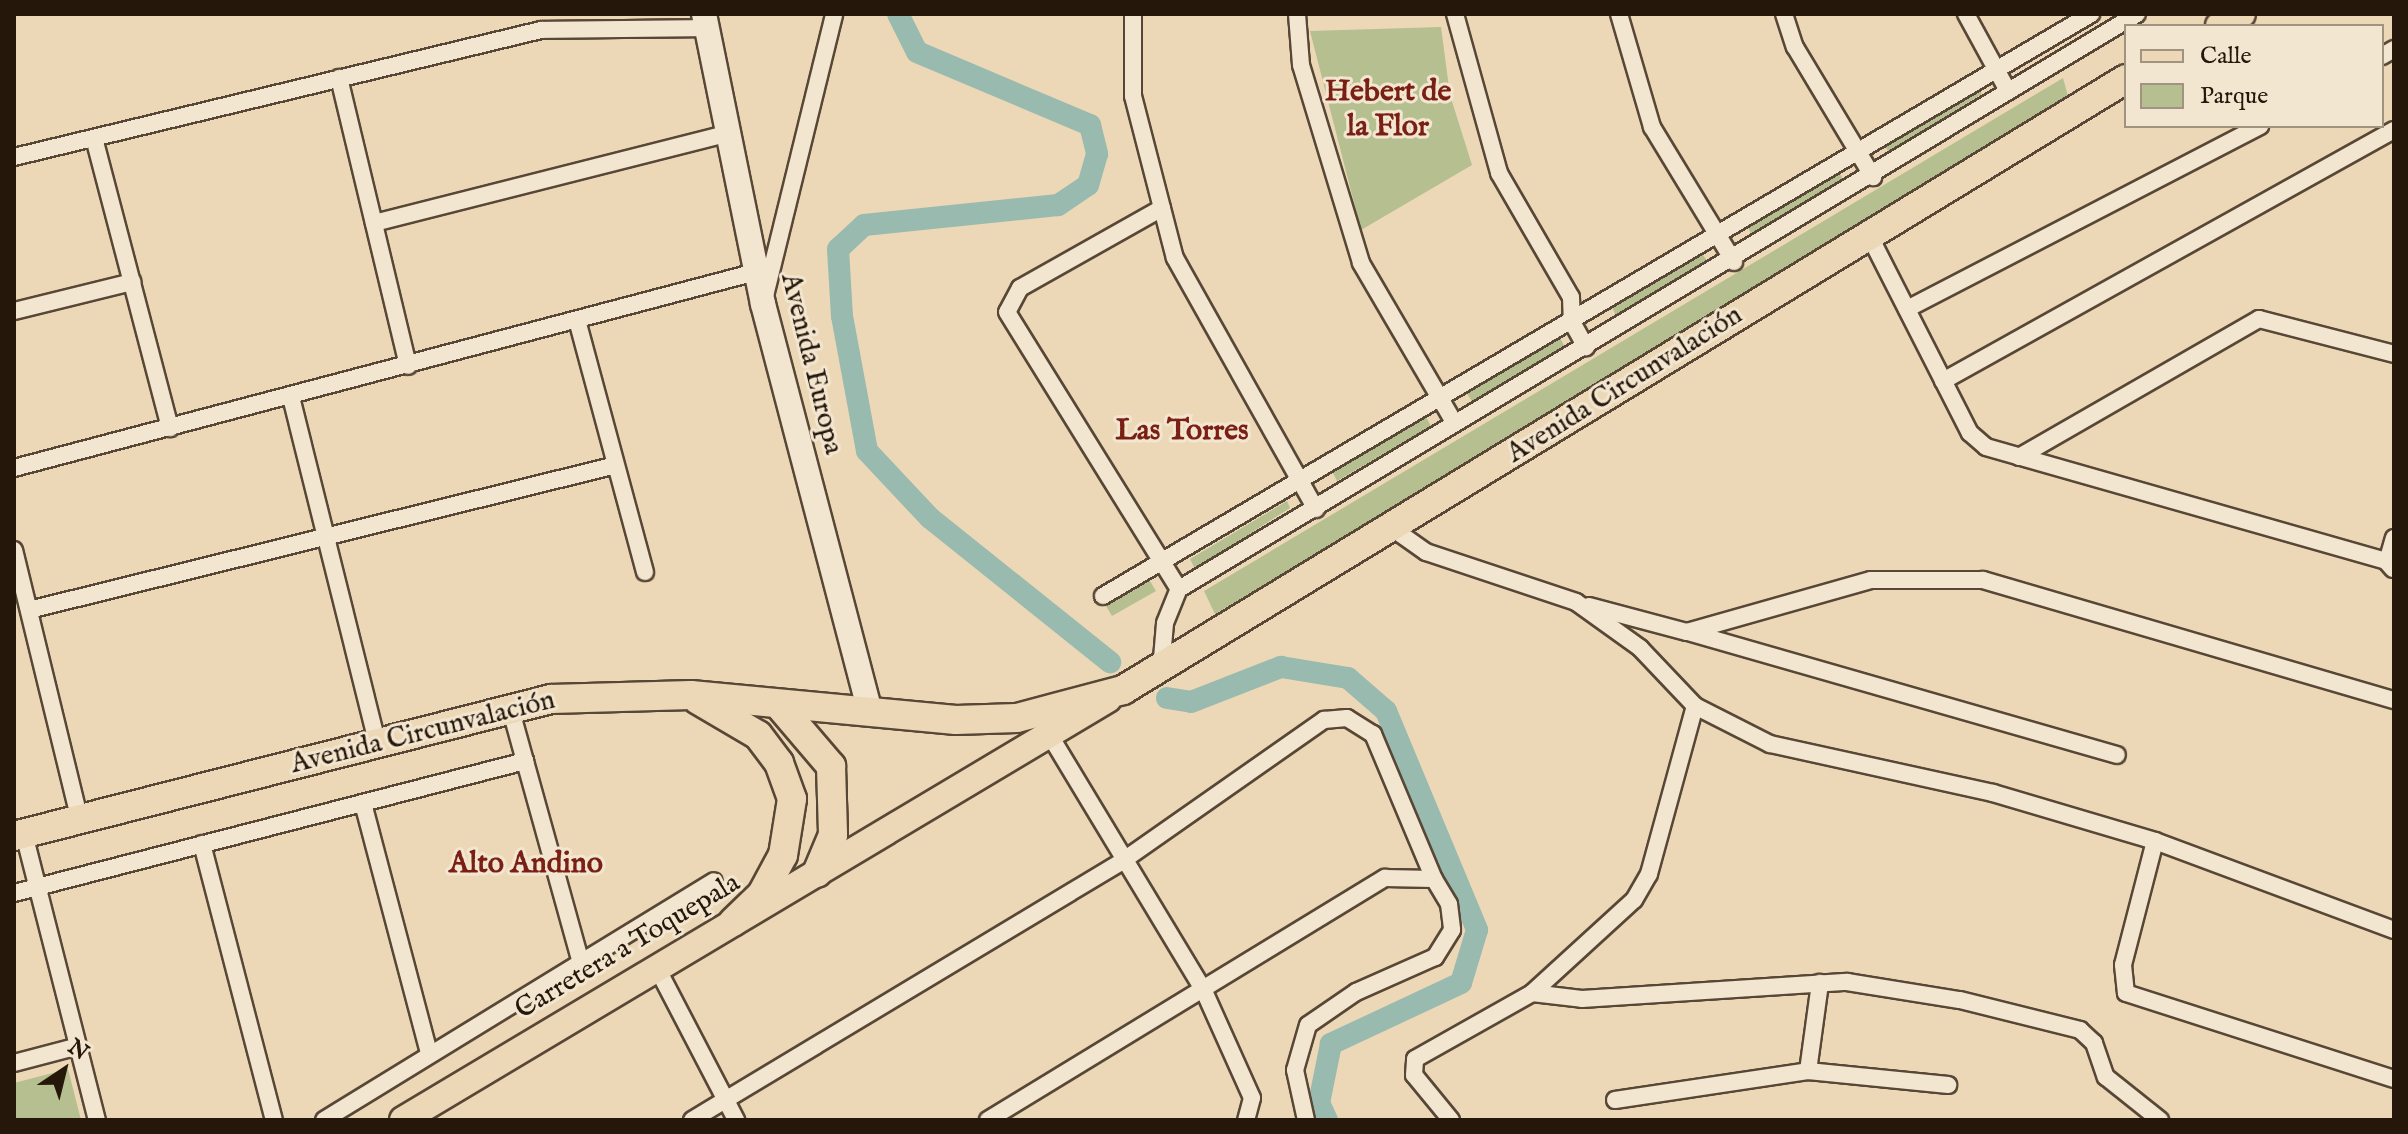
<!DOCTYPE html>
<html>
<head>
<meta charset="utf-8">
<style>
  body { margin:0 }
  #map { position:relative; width:2408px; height:1134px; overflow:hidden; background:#ecd8b7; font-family:"IM FELL English",serif }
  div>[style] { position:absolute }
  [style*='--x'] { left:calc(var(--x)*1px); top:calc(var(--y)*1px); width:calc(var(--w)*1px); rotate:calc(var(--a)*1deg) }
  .green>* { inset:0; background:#b6bf8f }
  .canal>* { height:22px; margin:-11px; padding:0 11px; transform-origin:11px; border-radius:11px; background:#99baaf }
  .roads { filter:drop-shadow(2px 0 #584736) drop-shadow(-2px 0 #584736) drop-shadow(0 2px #584736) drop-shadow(0 -2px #584736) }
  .minor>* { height:16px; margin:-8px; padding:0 8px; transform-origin:8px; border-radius:8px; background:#f3e6d0 }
  .secondary>* { height:24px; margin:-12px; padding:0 12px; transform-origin:12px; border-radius:12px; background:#f3e6d0 }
  .primary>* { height:26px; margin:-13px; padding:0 13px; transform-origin:13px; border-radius:13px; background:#ecd8b7 }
  .trunk>* { height:28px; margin:-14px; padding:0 14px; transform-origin:14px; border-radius:14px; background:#ecd8b7 }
  span { translate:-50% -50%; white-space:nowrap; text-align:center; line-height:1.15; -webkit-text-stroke:6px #f3e6d0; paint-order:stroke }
  .street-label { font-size:28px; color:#26170b }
  .neighbourhood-label { font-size:30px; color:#7a1f14; font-weight:700 }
  .frame { position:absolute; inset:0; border:16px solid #26170b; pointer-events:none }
  .legend { position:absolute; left:2124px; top:24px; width:260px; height:104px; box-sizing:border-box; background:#f3e6d0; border:2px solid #a19381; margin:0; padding:10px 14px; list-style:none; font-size:24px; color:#26170b }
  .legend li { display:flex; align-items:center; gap:16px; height:40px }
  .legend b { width:40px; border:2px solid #a19381 }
  .north { position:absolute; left:24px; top:1030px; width:80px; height:80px; -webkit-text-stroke:6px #f3e6d0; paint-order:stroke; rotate:35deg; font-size:22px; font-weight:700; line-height:32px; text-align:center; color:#26170b }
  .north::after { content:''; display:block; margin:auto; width:28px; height:36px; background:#26170b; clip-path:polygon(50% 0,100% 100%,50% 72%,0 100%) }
</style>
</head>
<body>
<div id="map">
  <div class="green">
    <div style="clip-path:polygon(1441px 27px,1450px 95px,1472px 165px,1361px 230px,1310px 31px)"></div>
    <div style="clip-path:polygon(2063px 78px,2070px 103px,1215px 614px,1204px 591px)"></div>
    <div style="clip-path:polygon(1977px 87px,1982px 94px,1889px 152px,1883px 144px)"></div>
    <div style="clip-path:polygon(1838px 170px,1843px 179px,1751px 234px,1747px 225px)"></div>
    <div style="clip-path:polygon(1701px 252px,1707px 261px,1616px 315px,1611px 306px)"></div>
    <div style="clip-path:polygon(1560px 338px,1565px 347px,1473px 403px,1466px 392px)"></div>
    <div style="clip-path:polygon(1426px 417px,1431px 426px,1337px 481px,1332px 471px)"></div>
    <div style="clip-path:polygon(1287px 501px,1290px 508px,1195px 569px,1190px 559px)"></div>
    <div style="clip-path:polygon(1150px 581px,1156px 591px,1112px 616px,1106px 606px)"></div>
    <div style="clip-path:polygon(68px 1069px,81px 1120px,14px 1120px,14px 1083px)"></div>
  </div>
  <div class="canal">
    <div style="--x:898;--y:14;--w:42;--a:63.4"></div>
    <div style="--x:917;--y:52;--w:188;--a:22.9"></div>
    <div style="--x:1090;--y:125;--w:30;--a:76"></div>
    <div style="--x:1097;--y:154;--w:32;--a:106"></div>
    <div style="--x:1088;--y:185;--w:36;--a:146"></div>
    <div style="--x:1058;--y:205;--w:195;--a:174.1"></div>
    <div style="--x:864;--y:225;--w:35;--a:137"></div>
    <div style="--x:838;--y:249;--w:67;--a:86.6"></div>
    <div style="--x:842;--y:316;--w:137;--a:79.5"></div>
    <div style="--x:867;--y:451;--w:92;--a:46.8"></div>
    <div style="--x:930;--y:518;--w:231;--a:38.7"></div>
    <div style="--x:1167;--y:698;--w:24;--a:9"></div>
    <div style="--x:1191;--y:702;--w:97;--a:-21.3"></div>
    <div style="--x:1281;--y:667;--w:68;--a:9.3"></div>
    <div style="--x:1348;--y:678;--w:50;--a:41"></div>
    <div style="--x:1386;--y:711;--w:237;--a:67.4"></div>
    <div style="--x:1477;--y:930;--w:55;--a:106.8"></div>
    <div style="--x:1461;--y:983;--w:144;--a:154.9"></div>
    <div style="--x:1331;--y:1044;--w:60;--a:101.5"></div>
    <div style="--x:1319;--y:1103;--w:19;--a:65"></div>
  </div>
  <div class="roads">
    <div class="minor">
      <div style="--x:1133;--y:14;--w:82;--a:90"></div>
      <div style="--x:1133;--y:96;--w:167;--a:75.5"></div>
      <div style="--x:1175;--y:258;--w:288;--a:60.7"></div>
      <div style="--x:1297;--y:14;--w:51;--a:85.5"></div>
      <div style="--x:1301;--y:65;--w:207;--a:73.1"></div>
      <div style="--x:1361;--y:263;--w:184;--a:59.7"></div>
      <div style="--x:1455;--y:14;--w:165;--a:74.5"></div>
      <div style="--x:1499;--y:173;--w:143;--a:59.9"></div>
      <div style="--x:1571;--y:297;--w:25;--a:88"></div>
      <div style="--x:1572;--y:322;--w:29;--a:61"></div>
      <div style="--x:1619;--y:14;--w:118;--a:73.7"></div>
      <div style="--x:1652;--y:127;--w:158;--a:58.7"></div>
      <div style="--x:1784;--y:14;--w:35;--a:72"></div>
      <div style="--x:1795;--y:47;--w:152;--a:59"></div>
      <div style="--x:1966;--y:14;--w:88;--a:61.4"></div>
      <div style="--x:2382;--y:56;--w:14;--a:-30"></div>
      <div style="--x:339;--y:78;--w:296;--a:76.5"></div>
      <div style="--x:94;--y:138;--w:300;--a:75.3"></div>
      <div style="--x:14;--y:157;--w:542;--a:-13.55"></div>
      <div style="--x:541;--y:30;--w:165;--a:-0.7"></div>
      <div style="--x:1162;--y:208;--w:163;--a:150.6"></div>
      <div style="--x:1020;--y:288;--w:27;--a:118"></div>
      <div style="--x:1007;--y:312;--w:326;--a:58.2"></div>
      <div style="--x:374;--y:223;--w:362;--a:-14.2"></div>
      <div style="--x:1869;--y:235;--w:222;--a:63"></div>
      <div style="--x:1970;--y:433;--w:21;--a:41"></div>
      <div style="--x:1986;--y:447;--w:424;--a:15.9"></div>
      <div style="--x:764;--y:300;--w:294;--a:-76.2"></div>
      <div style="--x:1907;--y:309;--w:398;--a:-27.4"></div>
      <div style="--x:14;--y:311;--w:122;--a:-13.8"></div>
      <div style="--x:577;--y:320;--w:261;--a:74.9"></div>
      <div style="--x:1943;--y:381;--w:516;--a:-29.1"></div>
      <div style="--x:291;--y:397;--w:356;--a:76"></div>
      <div style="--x:2019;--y:457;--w:277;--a:-29.9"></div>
      <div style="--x:2259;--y:319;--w:139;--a:14.5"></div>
      <div style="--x:14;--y:468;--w:767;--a:-14.8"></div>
      <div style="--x:1392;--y:528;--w:42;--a:35.2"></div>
      <div style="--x:1426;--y:552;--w:158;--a:18.4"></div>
      <div style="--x:1576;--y:602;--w:79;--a:35.7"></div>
      <div style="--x:1640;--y:648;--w:80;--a:46.5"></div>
      <div style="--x:1695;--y:706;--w:84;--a:26.9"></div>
      <div style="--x:1770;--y:744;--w:228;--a:12.4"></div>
      <div style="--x:1993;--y:793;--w:169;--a:16.5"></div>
      <div style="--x:2155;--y:841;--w:255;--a:20.4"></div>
      <div style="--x:14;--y:550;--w:278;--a:76.3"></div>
      <div style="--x:2393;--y:569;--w:9;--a:-131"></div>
      <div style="--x:2387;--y:562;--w:25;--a:-74"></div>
      <div style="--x:1103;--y:596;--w:1147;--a:-30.5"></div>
      <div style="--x:1589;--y:606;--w:101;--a:14.9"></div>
      <div style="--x:1687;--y:632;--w:191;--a:-15.8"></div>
      <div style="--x:1871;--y:580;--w:112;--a:0"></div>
      <div style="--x:1983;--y:580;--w:428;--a:16.3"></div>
      <div style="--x:29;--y:610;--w:601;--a:-13.87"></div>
      <div style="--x:1688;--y:632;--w:446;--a:16"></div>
      <div style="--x:1161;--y:670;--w:47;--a:-85.1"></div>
      <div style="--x:1165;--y:623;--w:37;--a:-68"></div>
      <div style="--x:1179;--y:589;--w:1117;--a:-30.97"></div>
      <div style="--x:510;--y:707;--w:263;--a:74.5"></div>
      <div style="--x:1049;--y:734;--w:300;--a:58.9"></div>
      <div style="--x:1204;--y:991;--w:117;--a:65.8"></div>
      <div style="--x:1252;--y:1098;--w:23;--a:105"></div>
      <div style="--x:364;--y:807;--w:254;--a:75.2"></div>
      <div style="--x:24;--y:834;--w:295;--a:75.7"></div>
      <div style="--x:2155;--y:841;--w:128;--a:104.5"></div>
      <div style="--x:2123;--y:965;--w:28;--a:84"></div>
      <div style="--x:2126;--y:993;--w:281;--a:17.8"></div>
      <div style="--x:202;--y:844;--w:285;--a:75.4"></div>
      <div style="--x:14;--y:893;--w:528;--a:-14.48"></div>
      <div style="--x:656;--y:966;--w:174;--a:62.5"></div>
      <div style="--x:1532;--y:993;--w:50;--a:6.8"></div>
      <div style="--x:1582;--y:999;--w:266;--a:-3.7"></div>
      <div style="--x:1847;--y:982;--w:114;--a:9.1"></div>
      <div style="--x:1960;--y:1000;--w:124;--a:14"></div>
      <div style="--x:2080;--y:1030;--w:19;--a:43"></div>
      <div style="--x:2094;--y:1043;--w:36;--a:71"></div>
      <div style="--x:2106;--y:1077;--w:69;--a:38.5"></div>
      <div style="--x:14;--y:1063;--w:63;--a:-14.7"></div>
      <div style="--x:1808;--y:1071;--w:89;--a:-82.2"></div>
      <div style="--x:1615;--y:1100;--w:195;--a:-8.5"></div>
      <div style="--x:1808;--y:1071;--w:141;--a:5.7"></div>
      <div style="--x:324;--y:1120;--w:457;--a:-31.5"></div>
      <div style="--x:692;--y:1120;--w:501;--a:-31.02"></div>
      <div style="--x:1121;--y:862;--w:248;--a:-35"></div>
      <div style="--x:1324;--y:720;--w:23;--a:-5"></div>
      <div style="--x:1347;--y:718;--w:31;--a:32"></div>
      <div style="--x:1373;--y:734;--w:157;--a:67.2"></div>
      <div style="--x:988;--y:1120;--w:465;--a:-31.4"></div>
      <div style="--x:1385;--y:878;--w:49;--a:1.2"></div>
      <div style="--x:1434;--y:879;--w:29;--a:59"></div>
      <div style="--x:1449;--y:904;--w:26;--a:83"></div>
      <div style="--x:1452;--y:930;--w:32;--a:122"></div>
      <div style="--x:1435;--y:957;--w:86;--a:156.1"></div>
      <div style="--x:1356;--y:992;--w:58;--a:145.5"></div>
      <div style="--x:1308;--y:1025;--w:47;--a:106.1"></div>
      <div style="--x:1295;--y:1070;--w:51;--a:77.6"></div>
      <div style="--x:1451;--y:1120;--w:58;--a:-129.4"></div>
      <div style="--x:1414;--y:1075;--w:16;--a:-86"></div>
      <div style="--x:1415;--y:1059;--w:134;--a:-29.4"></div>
      <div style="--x:1532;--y:993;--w:138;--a:-42.4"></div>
      <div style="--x:1634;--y:900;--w:30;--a:-60"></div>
      <div style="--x:1649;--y:874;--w:174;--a:-74.7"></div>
    </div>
    <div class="secondary">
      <div style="--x:704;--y:14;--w:296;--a:78.5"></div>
      <div style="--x:763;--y:304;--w:422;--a:75.3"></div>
    </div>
    <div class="primary">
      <div style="--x:403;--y:1120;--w:821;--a:-30.84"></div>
    </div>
    <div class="trunk">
      <div style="--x:2220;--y:26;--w:24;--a:-30"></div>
      <div style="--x:698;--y:700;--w:69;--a:30.3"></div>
      <div style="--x:758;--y:735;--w:35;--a:53"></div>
      <div style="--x:779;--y:763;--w:38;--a:70"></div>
      <div style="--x:792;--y:799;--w:57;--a:99.1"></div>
      <div style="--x:783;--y:855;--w:44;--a:118.3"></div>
      <div style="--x:762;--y:894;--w:40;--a:136"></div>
      <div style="--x:778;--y:704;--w:82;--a:49.5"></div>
      <div style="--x:831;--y:766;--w:69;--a:88.3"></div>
      <div style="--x:833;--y:835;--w:41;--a:112.8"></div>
      <div style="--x:14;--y:836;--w:554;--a:-14.31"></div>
      <div style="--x:551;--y:699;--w:140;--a:-1.6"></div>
      <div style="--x:691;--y:695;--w:266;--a:5.4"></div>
      <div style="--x:956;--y:720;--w:61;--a:-1.9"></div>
      <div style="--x:1017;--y:718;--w:110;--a:-14.8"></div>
      <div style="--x:1123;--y:690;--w:1174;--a:-31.35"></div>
    </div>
  </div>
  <div class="street-label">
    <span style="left:811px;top:364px;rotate:76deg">Avenida Europa</span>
    <span style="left:1625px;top:385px;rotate:-32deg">Avenida Circunvalación</span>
    <span style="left:423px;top:733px;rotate:-14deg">Avenida Circunvalación</span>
    <span style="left:628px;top:947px;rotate:-31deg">Carretera a Toquepala</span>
  </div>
  <div class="neighbourhood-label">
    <span style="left:1388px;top:109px">Hebert de<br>la Flor</span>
    <span style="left:1182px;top:431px">Las Torres</span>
    <span style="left:526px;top:864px">Alto Andino</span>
  </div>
  <div class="frame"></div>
  <ul class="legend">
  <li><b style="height:10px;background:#ecd8b7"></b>Calle</li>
  <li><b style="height:22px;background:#b6bf8f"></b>Parque</li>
  </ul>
  <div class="north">N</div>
</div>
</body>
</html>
